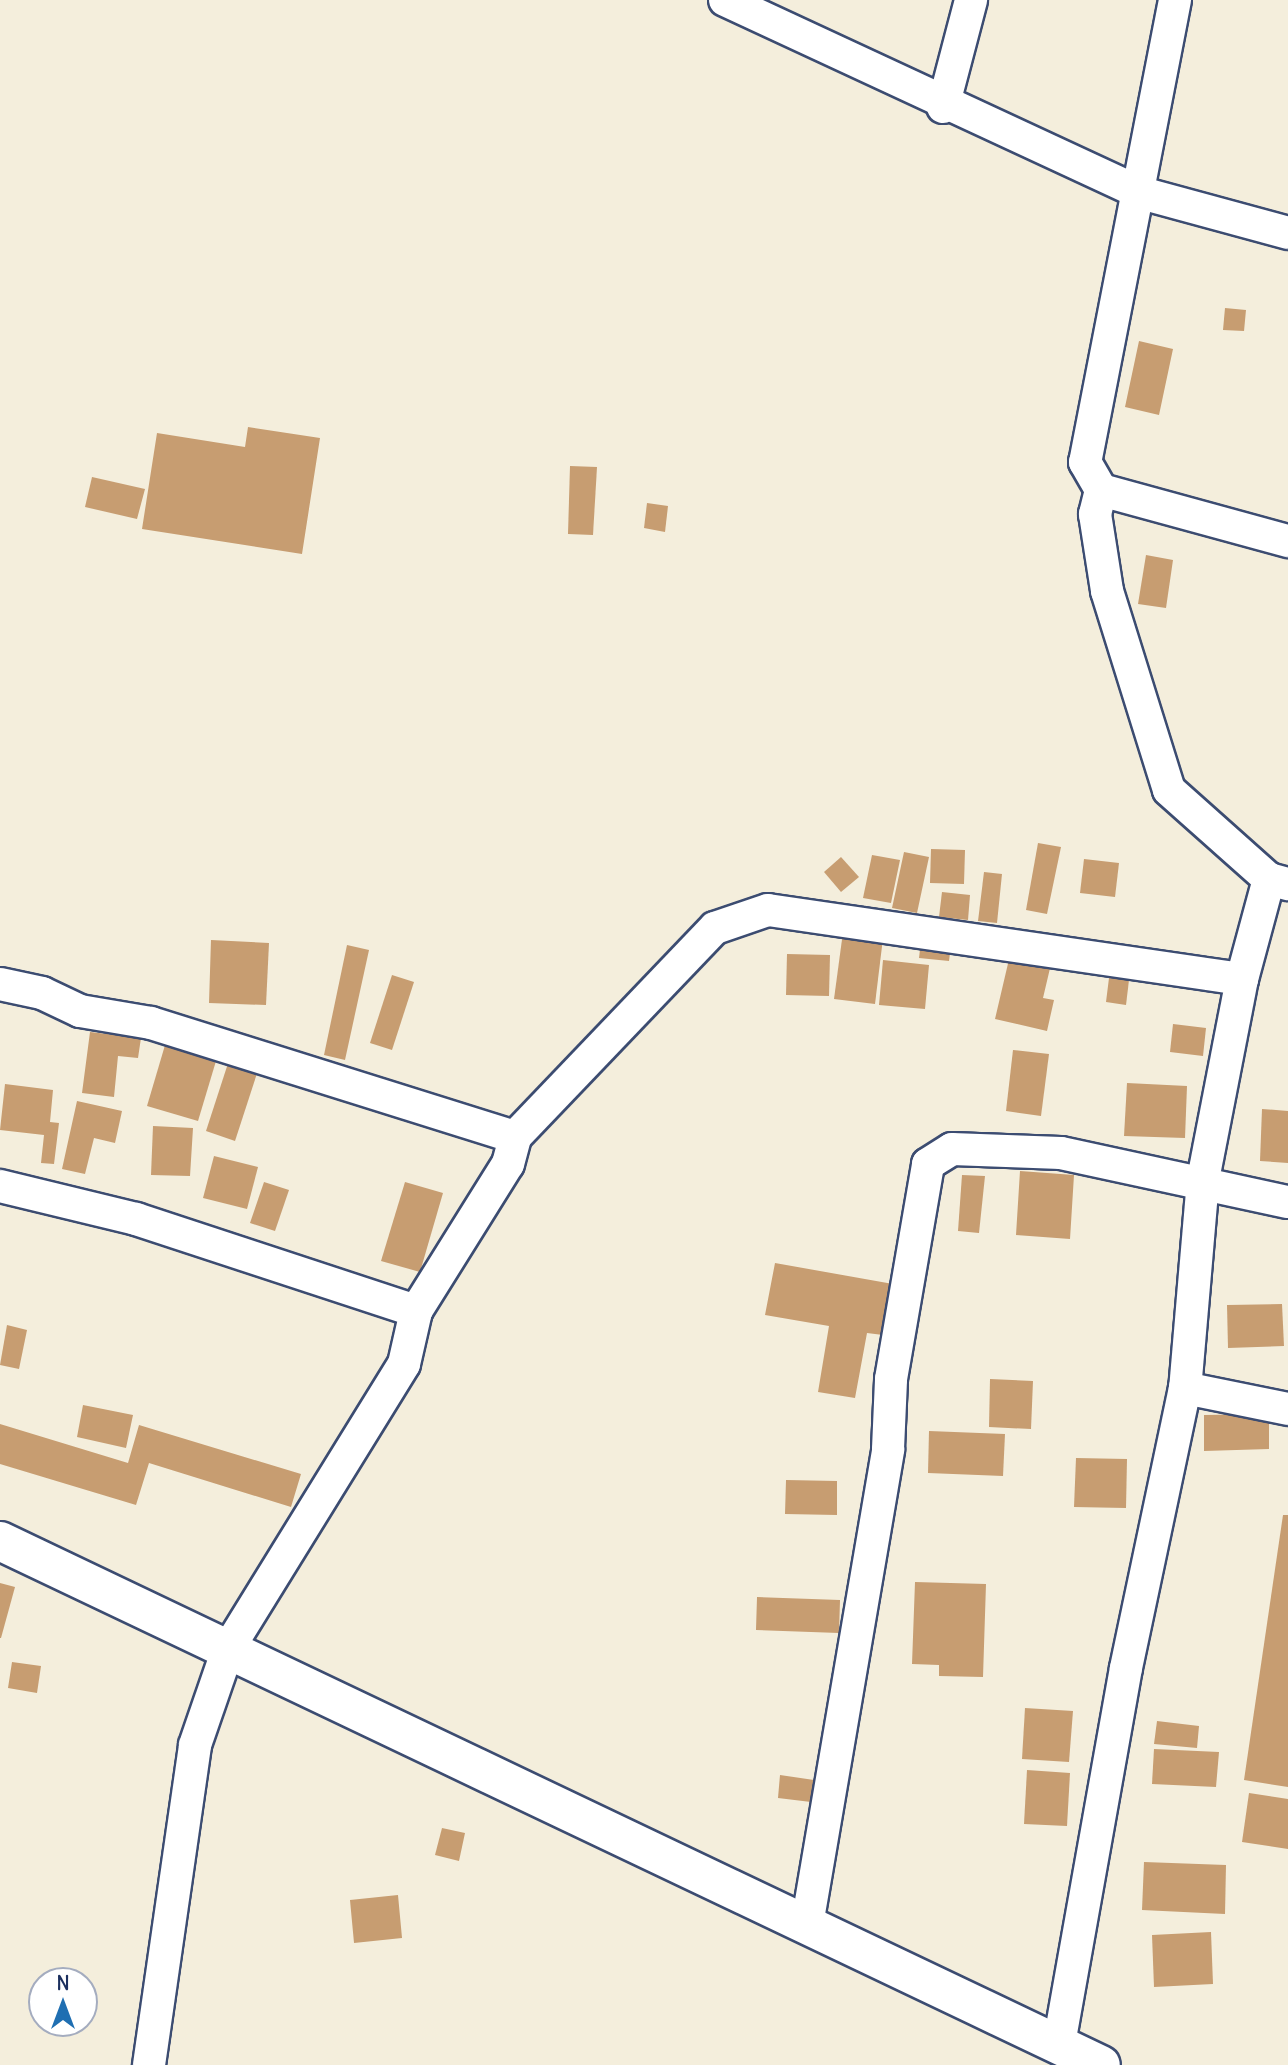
<!DOCTYPE html>
<html>
<head>
<meta charset="utf-8">
<style>
  body { margin:0 }
  #map { position:relative; width:1288px; height:2065px; overflow:hidden; background:#f4eedc; font-family:Delius,sans-serif }
  div>[style] { position:absolute }
  [style*='--x'] { left:calc(var(--x)*1px); top:calc(var(--y)*1px); width:calc(var(--w)*1px); rotate:calc(var(--a)*1deg) }
  .building>* { inset:0; background:#c79d71 }
  .roads { filter:drop-shadow(2px 0 #3c4c71) drop-shadow(-2px 0 #3c4c71) drop-shadow(0 2px #3c4c71) drop-shadow(0 -2px #3c4c71) }
  .minor>* { height:32px; margin:-16px; padding:0 16px; transform-origin:16px; border-radius:16px; background:#fff }
  .tertiary>* { height:38px; margin:-19px; padding:0 19px; transform-origin:19px; border-radius:19px; background:#fff }
  span { translate:-50% -50%; white-space:nowrap; text-align:center; line-height:1.15; -webkit-text-stroke:5px #fff; paint-order:stroke }
  .north { position:absolute; left:28px; top:1967px; width:70px; height:70px; box-sizing:border-box; background:#fff; border:2px solid #a4acbf; border-radius:50%; rotate:0deg; font-size:19px; font-weight:700; line-height:28px; text-align:center; color:#1b2f5e }
  .north::after { content:''; display:block; margin:auto; width:24px; height:32px; background:#1f6fb2; clip-path:polygon(50% 0,100% 100%,50% 72%,0 100%) }
</style>
</head>
<body>
<div id="map">
  <div class="building">
    <div style="clip-path:polygon(1225px 308px,1246px 310px,1244px 331px,1223px 330px)"></div>
    <div style="clip-path:polygon(1139px 341px,1173px 349px,1159px 415px,1125px 407px)"></div>
    <div style="clip-path:polygon(248px 427px,320px 438px,302px 554px,142px 529px,157px 433px,245px 447px)"></div>
    <div style="clip-path:polygon(570px 466px,597px 467px,593px 535px,568px 534px)"></div>
    <div style="clip-path:polygon(92px 477px,145px 489px,137px 519px,85px 507px)"></div>
    <div style="clip-path:polygon(647px 503px,668px 506px,665px 532px,644px 528px)"></div>
    <div style="clip-path:polygon(1146px 555px,1173px 560px,1166px 608px,1138px 604px)"></div>
    <div style="clip-path:polygon(1038px 843px,1061px 847px,1047px 914px,1026px 910px)"></div>
    <div style="clip-path:polygon(931px 849px,965px 850px,964px 884px,930px 883px)"></div>
    <div style="clip-path:polygon(904px 852px,929px 857px,917px 913px,892px 908px)"></div>
    <div style="clip-path:polygon(872px 855px,900px 860px,891px 903px,863px 898px)"></div>
    <div style="clip-path:polygon(841px 857px,859px 877px,841px 892px,824px 872px)"></div>
    <div style="clip-path:polygon(1084px 859px,1119px 863px,1115px 897px,1080px 893px)"></div>
    <div style="clip-path:polygon(984px 872px,1002px 874px,997px 923px,978px 921px)"></div>
    <div style="clip-path:polygon(942px 892px,970px 895px,968px 920px,939px 917px)"></div>
    <div style="clip-path:polygon(843px 932px,883px 938px,875px 1004px,834px 999px)"></div>
    <div style="clip-path:polygon(211px 940px,269px 943px,266px 1005px,209px 1003px)"></div>
    <div style="clip-path:polygon(921px 941px,951px 945px,949px 961px,919px 958px)"></div>
    <div style="clip-path:polygon(347px 945px,369px 950px,345px 1060px,324px 1055px)"></div>
    <div style="clip-path:polygon(787px 954px,830px 955px,829px 996px,786px 995px)"></div>
    <div style="clip-path:polygon(1010px 955px,1051px 964px,1043px 998px,1054px 1000px,1047px 1031px,995px 1019px)"></div>
    <div style="clip-path:polygon(883px 960px,929px 965px,925px 1009px,879px 1005px)"></div>
    <div style="clip-path:polygon(392px 975px,414px 982px,392px 1050px,370px 1043px)"></div>
    <div style="clip-path:polygon(1109px 978px,1129px 980px,1126px 1005px,1106px 1002px)"></div>
    <div style="clip-path:polygon(1173px 1024px,1206px 1028px,1203px 1056px,1170px 1052px)"></div>
    <div style="clip-path:polygon(90px 1032px,141px 1038px,138px 1058px,118px 1056px,114px 1097px,82px 1093px)"></div>
    <div style="clip-path:polygon(168px 1035px,219px 1051px,198px 1121px,147px 1106px)"></div>
    <div style="clip-path:polygon(1013px 1050px,1049px 1054px,1041px 1116px,1006px 1111px)"></div>
    <div style="clip-path:polygon(232px 1051px,261px 1061px,235px 1141px,206px 1131px)"></div>
    <div style="clip-path:polygon(1127px 1083px,1187px 1086px,1185px 1138px,1124px 1136px)"></div>
    <div style="clip-path:polygon(5px 1084px,53px 1090px,50px 1122px,59px 1123px,54px 1164px,41px 1163px,44px 1135px,0 1130px)"></div>
    <div style="clip-path:polygon(77px 1101px,122px 1111px,115px 1143px,94px 1138px,85px 1174px,62px 1169px)"></div>
    <div style="clip-path:polygon(1262px 1109px,1288px 1111px,1288px 1163px,1260px 1161px)"></div>
    <div style="clip-path:polygon(153px 1126px,193px 1128px,190px 1176px,151px 1175px)"></div>
    <div style="clip-path:polygon(214px 1156px,258px 1167px,247px 1209px,203px 1198px)"></div>
    <div style="clip-path:polygon(1020px 1171px,1074px 1175px,1070px 1239px,1016px 1235px)"></div>
    <div style="clip-path:polygon(962px 1175px,985px 1176px,979px 1233px,958px 1231px)"></div>
    <div style="clip-path:polygon(264px 1182px,289px 1190px,275px 1231px,250px 1223px)"></div>
    <div style="clip-path:polygon(405px 1182px,443px 1193px,420px 1272px,381px 1261px)"></div>
    <div style="clip-path:polygon(775px 1263px,893px 1284px,883px 1335px,867px 1333px,855px 1398px,818px 1392px,829px 1326px,765px 1315px)"></div>
    <div style="clip-path:polygon(1282px 1304px,1284px 1346px,1228px 1348px,1227px 1305px)"></div>
    <div style="clip-path:polygon(7px 1325px,27px 1330px,19px 1369px,0 1365px)"></div>
    <div style="clip-path:polygon(990px 1379px,1033px 1381px,1031px 1429px,989px 1427px)"></div>
    <div style="clip-path:polygon(83px 1405px,133px 1415px,126px 1448px,77px 1437px)"></div>
    <div style="clip-path:polygon(1269px 1414px,1269px 1449px,1204px 1451px,1204px 1415px)"></div>
    <div style="clip-path:polygon(0 1424px,128px 1463px,139px 1425px,301px 1474px,291px 1507px,149px 1463px,136px 1505px,0 1464px)"></div>
    <div style="clip-path:polygon(929px 1431px,1005px 1434px,1003px 1476px,928px 1473px)"></div>
    <div style="clip-path:polygon(1076px 1458px,1127px 1459px,1126px 1508px,1074px 1507px)"></div>
    <div style="clip-path:polygon(786px 1480px,837px 1481px,837px 1515px,785px 1514px)"></div>
    <div style="clip-path:polygon(1283px 1515px,1288px 1515px,1288px 1787px,1244px 1780px)"></div>
    <div style="clip-path:polygon(915px 1582px,986px 1584px,983px 1677px,939px 1676px,939px 1665px,912px 1664px)"></div>
    <div style="clip-path:polygon(0 1583px,15px 1587px,1px 1638px,0 1638px)"></div>
    <div style="clip-path:polygon(757px 1597px,840px 1600px,839px 1633px,756px 1630px)"></div>
    <div style="clip-path:polygon(12px 1662px,41px 1666px,37px 1693px,8px 1688px)"></div>
    <div style="clip-path:polygon(1025px 1708px,1073px 1711px,1069px 1762px,1022px 1759px)"></div>
    <div style="clip-path:polygon(1157px 1721px,1199px 1726px,1197px 1748px,1154px 1744px)"></div>
    <div style="clip-path:polygon(1154px 1749px,1219px 1752px,1216px 1787px,1152px 1784px)"></div>
    <div style="clip-path:polygon(1027px 1770px,1070px 1773px,1067px 1826px,1024px 1824px)"></div>
    <div style="clip-path:polygon(780px 1775px,814px 1780px,811px 1802px,778px 1798px)"></div>
    <div style="clip-path:polygon(1249px 1793px,1288px 1799px,1288px 1849px,1242px 1842px)"></div>
    <div style="clip-path:polygon(442px 1828px,465px 1833px,459px 1861px,435px 1855px)"></div>
    <div style="clip-path:polygon(1144px 1862px,1226px 1865px,1225px 1914px,1142px 1910px)"></div>
    <div style="clip-path:polygon(398px 1895px,402px 1938px,354px 1943px,350px 1900px)"></div>
    <div style="clip-path:polygon(1211px 1932px,1213px 1984px,1154px 1987px,1152px 1935px)"></div>
  </div>
  <div class="roads">
    <div class="minor">
      <div style="--x:725;--y:0;--w:459;--a:24.9"></div>
      <div style="--x:1141;--y:193;--w:152;--a:15.2"></div>
      <div style="--x:1175;--y:0;--w:471;--a:101"></div>
      <div style="--x:1085;--y:462;--w:32;--a:60"></div>
      <div style="--x:1101;--y:490;--w:25;--a:104"></div>
      <div style="--x:1095;--y:514;--w:78;--a:81.1"></div>
      <div style="--x:1107;--y:591;--w:208;--a:72.7"></div>
      <div style="--x:1169;--y:790;--w:134;--a:41.7"></div>
      <div style="--x:1269;--y:879;--w:20;--a:15"></div>
      <div style="--x:943;--y:107;--w:111;--a:-75.3"></div>
      <div style="--x:1101;--y:490;--w:194;--a:15.3"></div>
      <div style="--x:1242;--y:979;--w:104;--a:-74.9"></div>
      <div style="--x:0;--y:984;--w:43;--a:12.1"></div>
      <div style="--x:42;--y:993;--w:42;--a:25.3"></div>
      <div style="--x:80;--y:1011;--w:72;--a:9.6"></div>
      <div style="--x:151;--y:1023;--w:381;--a:17.4"></div>
      <div style="--x:0;--y:1186;--w:140;--a:13.6"></div>
      <div style="--x:136;--y:1219;--w:295;--a:18.2"></div>
      <div style="--x:1185;--y:1388;--w:105;--a:11.5"></div>
      <div style="--x:807;--y:1925;--w:483;--a:-80.3"></div>
      <div style="--x:888;--y:1449;--w:70;--a:-87.5"></div>
      <div style="--x:891;--y:1379;--w:218;--a:-80.2"></div>
      <div style="--x:928;--y:1164;--w:28;--a:-32"></div>
      <div style="--x:952;--y:1149;--w:109;--a:2.1"></div>
      <div style="--x:1061;--y:1153;--w:232;--a:12.2"></div>
      <div style="--x:149;--y:2065;--w:323;--a:-81.8"></div>
      <div style="--x:195;--y:1745;--w:102;--a:-71"></div>
      <div style="--x:228;--y:1649;--w:335;--a:-58.3"></div>
      <div style="--x:404;--y:1364;--w:54;--a:-77.2"></div>
      <div style="--x:416;--y:1311;--w:173;--a:-58"></div>
      <div style="--x:508;--y:1164;--w:28;--a:-75"></div>
      <div style="--x:515;--y:1137;--w:289;--a:-46.3"></div>
      <div style="--x:715;--y:928;--w:56;--a:-18.8"></div>
      <div style="--x:768;--y:910;--w:479;--a:8.3"></div>
      <div style="--x:1242;--y:979;--w:205;--a:101"></div>
      <div style="--x:1203;--y:1180;--w:209;--a:94.9"></div>
      <div style="--x:1185;--y:1388;--w:286;--a:101.9"></div>
      <div style="--x:1126;--y:1668;--w:383;--a:100.1"></div>
    </div>
    <div class="tertiary">
      <div style="--x:0;--y:1541;--w:1219;--a:25.45"></div>
    </div>
  </div>
  <div class="north">N</div>
</div>
</body>
</html>
